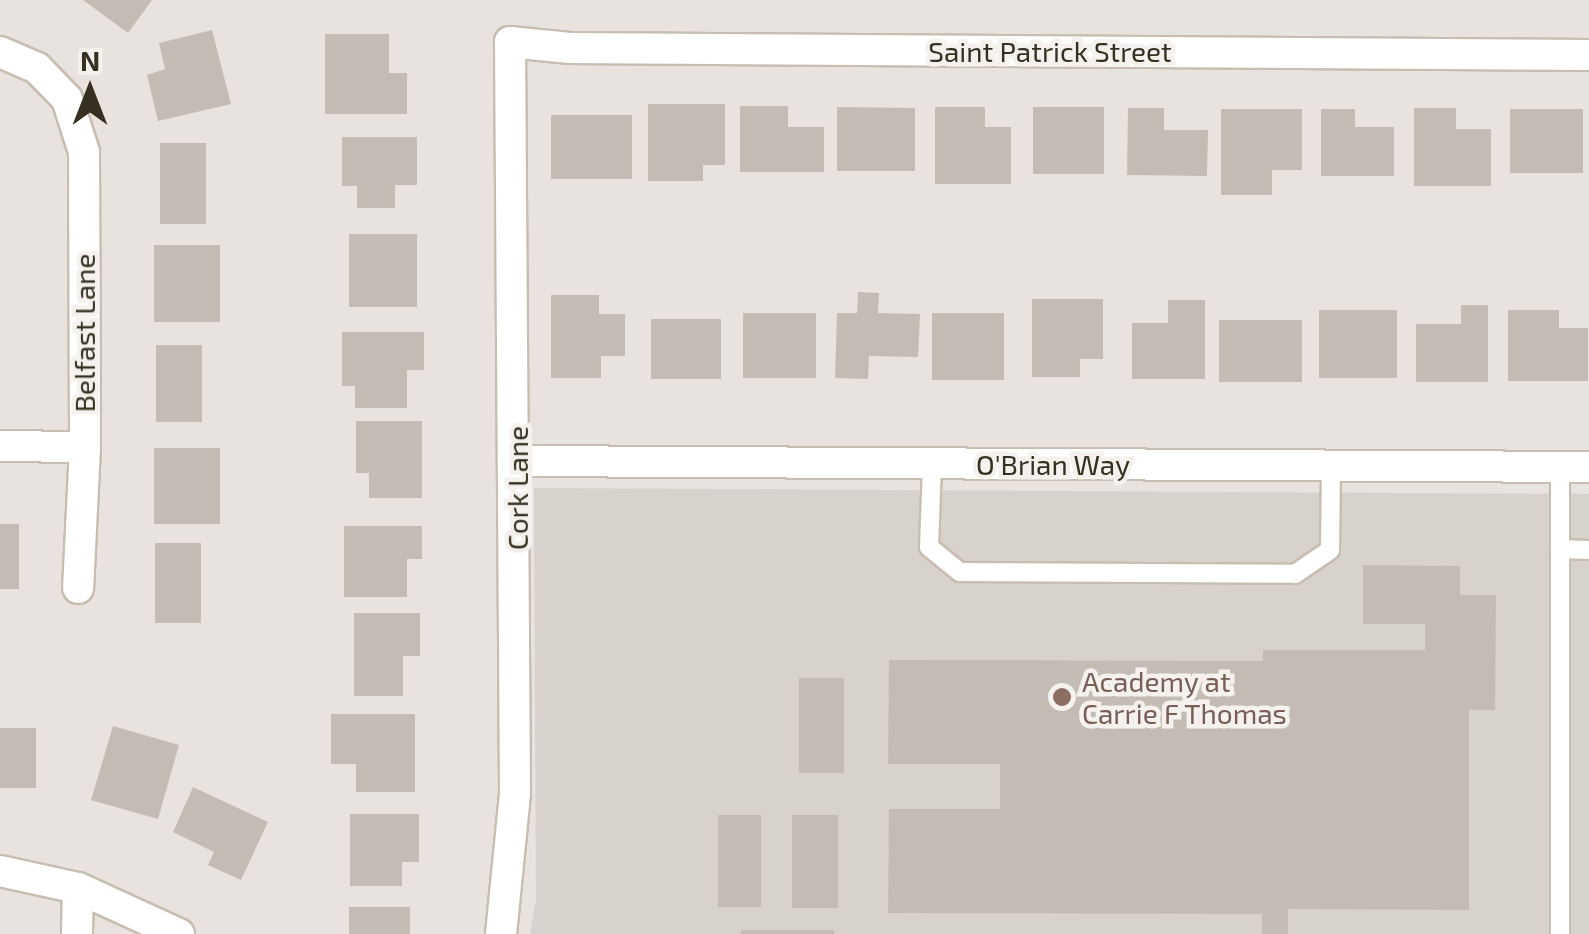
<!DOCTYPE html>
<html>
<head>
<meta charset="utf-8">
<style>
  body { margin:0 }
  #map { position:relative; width:1589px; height:934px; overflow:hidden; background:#e8e3de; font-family:"Exo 2",sans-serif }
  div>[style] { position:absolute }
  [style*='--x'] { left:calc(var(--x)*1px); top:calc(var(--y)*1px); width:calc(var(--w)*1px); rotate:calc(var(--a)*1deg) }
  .built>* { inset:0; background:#d8d2cc }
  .building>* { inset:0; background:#c3bcb4 }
  .roads { filter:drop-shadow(2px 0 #c7beb2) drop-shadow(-2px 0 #c7beb2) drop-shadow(0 2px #c7beb2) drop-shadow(0 -2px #c7beb2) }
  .lane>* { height:18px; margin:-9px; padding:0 9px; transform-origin:9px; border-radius:9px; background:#fff }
  .street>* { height:30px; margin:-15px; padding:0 15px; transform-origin:15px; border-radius:15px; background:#fff }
  .secondary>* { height:30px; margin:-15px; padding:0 15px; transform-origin:15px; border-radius:15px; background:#fff }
  .dots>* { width:28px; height:28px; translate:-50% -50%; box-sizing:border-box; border:5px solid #f5f1ee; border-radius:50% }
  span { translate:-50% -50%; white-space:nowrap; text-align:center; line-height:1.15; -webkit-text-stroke:9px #f5f1ee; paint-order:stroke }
  .street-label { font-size:28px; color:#363021 }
  .education-label { font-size:28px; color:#785e54 }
  .left { translate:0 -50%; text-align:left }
  .north { position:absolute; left:40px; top:40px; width:100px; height:100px; -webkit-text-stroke:8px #f5f1ee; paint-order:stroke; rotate:0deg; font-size:28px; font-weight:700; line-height:40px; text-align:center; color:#363021 }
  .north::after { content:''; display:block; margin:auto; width:35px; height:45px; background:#363021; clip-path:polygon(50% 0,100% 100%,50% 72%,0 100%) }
</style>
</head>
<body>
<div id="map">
  <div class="built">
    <div style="clip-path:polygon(534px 488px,1589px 494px,1589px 934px,530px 934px,536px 899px)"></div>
  </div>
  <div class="building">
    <div style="clip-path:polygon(83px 0,152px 0,128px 33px)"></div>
    <div style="clip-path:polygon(212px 30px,231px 104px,158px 121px,147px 75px,165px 69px,159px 43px)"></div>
    <div style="clip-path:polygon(325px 34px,389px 34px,389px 73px,407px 73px,407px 114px,325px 114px)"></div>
    <div style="clip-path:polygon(648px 104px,725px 104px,725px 165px,703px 165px,703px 181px,648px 181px)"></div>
    <div style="clip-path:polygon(740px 106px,788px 106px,788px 127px,824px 127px,824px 172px,740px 172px)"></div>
    <div style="clip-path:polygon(837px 107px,915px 108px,915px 171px,837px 171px)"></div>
    <div style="clip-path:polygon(935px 107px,985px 107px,985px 127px,1011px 127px,1011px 184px,935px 184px)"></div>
    <div style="clip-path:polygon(1033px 107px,1104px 107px,1104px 174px,1033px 174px)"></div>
    <div style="clip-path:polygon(1128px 108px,1164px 108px,1164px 130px,1208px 130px,1207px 176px,1127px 175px)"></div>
    <div style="clip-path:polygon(1414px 108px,1456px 108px,1456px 129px,1491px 129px,1491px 186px,1414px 186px)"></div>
    <div style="clip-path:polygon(1221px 109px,1302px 109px,1302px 170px,1272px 170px,1272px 195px,1221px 195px)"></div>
    <div style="clip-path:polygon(1321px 109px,1355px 109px,1355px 127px,1394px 127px,1394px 176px,1321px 176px)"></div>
    <div style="clip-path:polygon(1510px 109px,1583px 109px,1583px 173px,1510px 173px)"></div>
    <div style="clip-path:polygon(551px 115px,632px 115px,632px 179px,551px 179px)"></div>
    <div style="clip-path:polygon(342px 137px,417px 137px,417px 185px,395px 185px,395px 208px,357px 208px,357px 186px,342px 186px)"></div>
    <div style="clip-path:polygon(160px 143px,206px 143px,206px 224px,160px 224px)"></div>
    <div style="clip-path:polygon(349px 234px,417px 234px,417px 307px,349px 307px)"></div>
    <div style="clip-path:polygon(154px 245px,220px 245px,220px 322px,154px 322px)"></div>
    <div style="clip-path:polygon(858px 292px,879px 293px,878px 313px,920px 314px,918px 357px,869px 356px,868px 379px,835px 378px,837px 313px,857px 313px)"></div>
    <div style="clip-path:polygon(551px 295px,599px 295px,599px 314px,625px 314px,625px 356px,601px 356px,601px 378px,551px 378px)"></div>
    <div style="clip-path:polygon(1032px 299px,1103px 299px,1103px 359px,1080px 359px,1080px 377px,1032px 377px)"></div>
    <div style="clip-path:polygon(1168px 300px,1205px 300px,1205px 379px,1132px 379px,1132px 323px,1168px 323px)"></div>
    <div style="clip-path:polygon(1461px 305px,1488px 305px,1488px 382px,1416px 382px,1416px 324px,1461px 324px)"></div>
    <div style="clip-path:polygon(1319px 310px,1397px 310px,1397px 378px,1319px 378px)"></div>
    <div style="clip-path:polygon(1508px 310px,1559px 310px,1559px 328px,1588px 328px,1588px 381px,1508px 381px)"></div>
    <div style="clip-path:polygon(743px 313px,816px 313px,816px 378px,743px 378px)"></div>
    <div style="clip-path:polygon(932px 313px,1004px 313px,1004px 380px,932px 380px)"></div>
    <div style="clip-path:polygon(651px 319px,721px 319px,721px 379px,651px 379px)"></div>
    <div style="clip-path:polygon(1219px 320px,1302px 320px,1302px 382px,1219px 382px)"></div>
    <div style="clip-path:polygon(342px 332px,424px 332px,424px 370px,407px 370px,407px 408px,355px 408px,355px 386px,342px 386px)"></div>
    <div style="clip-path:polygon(156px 345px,202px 345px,202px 422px,156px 422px)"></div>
    <div style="clip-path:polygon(356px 421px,422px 421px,422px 498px,369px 498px,369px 473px,356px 473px)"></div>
    <div style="clip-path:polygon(154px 448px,220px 448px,220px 524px,154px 524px)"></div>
    <div style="clip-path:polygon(0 524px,19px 524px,19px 589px,0 589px)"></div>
    <div style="clip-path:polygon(344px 526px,422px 526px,422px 559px,407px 559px,407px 597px,344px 597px)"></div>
    <div style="clip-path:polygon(155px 543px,201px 543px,201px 623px,155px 623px)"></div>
    <div style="clip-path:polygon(1363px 565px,1460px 566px,1460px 595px,1496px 595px,1495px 710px,1469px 710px,1469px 910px,1288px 909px,1288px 934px,1262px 934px,1262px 914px,888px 913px,889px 809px,1000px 809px,1000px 764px,888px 764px,889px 660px,1263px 661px,1263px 650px,1425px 650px,1425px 624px,1363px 624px)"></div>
    <div style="clip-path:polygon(354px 613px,420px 613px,420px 656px,403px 656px,403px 696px,354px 696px)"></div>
    <div style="clip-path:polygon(799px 678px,844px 678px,844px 773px,799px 773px)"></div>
    <div style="clip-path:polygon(331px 714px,415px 714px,415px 792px,356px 792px,356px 764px,331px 764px)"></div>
    <div style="clip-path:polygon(113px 726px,179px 745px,158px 819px,91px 800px)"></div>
    <div style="clip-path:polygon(0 728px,36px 728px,36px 788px,0 788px)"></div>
    <div style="clip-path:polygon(193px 787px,268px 822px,241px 880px,208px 865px,214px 852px,173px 832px)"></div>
    <div style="clip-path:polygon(350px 814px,419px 814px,419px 862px,402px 862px,402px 886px,350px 886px)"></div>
    <div style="clip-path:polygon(718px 815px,761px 815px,761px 907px,718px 907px)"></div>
    <div style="clip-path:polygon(792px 815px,838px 815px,838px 908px,792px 908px)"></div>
    <div style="clip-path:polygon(349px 907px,410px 907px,410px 934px,349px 934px)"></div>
    <div style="clip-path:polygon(741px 930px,834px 930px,834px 934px,741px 934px)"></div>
  </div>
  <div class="roads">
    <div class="lane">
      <div style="--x:932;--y:463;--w:84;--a:92"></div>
      <div style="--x:929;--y:547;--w:40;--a:39"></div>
      <div style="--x:960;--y:572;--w:335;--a:0.3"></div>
      <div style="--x:1295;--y:574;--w:42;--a:-34.4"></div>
      <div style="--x:1330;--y:550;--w:84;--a:-89.3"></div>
      <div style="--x:1560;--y:467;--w:467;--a:90"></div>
      <div style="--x:1560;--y:549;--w:29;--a:2"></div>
    </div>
    <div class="street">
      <div style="--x:0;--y:52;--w:40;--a:23.4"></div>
      <div style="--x:37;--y:68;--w:43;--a:45.9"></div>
      <div style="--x:67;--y:99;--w:56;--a:72.2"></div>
      <div style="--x:84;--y:152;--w:295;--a:89.8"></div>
      <div style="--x:85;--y:447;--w:141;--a:92.8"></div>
      <div style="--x:0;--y:446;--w:85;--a:0.7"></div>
      <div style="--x:517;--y:461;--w:1072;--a:0.32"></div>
      <div style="--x:77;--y:934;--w:46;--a:-88.8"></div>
      <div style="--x:501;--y:934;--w:142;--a:-84.3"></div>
      <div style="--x:515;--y:793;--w:751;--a:-90.38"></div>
      <div style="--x:510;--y:42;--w:60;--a:5.7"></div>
      <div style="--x:570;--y:48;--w:1019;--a:0.39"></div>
    </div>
    <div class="secondary">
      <div style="--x:0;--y:871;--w:80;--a:12.3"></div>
      <div style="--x:78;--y:888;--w:111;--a:24.5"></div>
    </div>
  </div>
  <div class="dots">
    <div style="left:1062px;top:697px;background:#8d6e63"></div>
  </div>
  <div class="street-label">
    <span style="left:1050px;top:51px">Saint Patrick Street</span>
    <span style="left:84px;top:333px;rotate:-90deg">Belfast Lane</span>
    <span style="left:1053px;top:464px">O'Brian Way</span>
    <span style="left:517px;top:488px;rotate:-90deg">Cork Lane</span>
  </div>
  <div class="education-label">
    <span class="left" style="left:1082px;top:697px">Academy at<br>Carrie F Thomas</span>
  </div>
  <div class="north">N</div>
</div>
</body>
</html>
